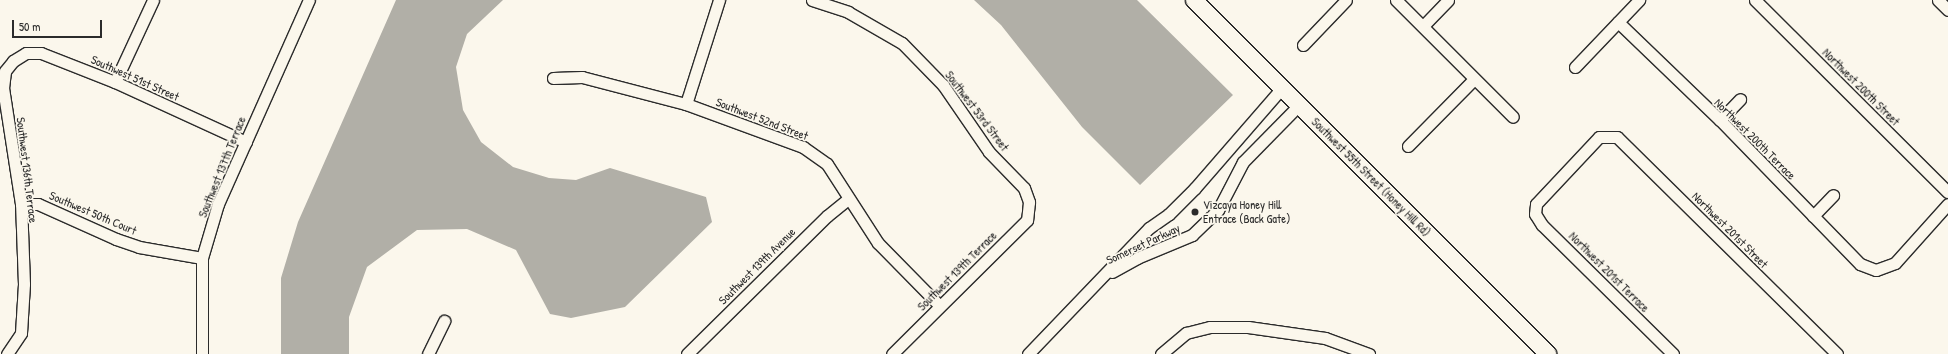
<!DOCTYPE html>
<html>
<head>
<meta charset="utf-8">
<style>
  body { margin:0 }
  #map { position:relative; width:1948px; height:354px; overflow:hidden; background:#fbf7ec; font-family:"Patrick Hand",sans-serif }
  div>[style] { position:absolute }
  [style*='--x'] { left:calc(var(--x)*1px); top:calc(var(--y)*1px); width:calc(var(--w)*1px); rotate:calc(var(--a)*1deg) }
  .water>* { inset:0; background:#b1afa7 }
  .roads { filter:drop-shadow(1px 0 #2b2b2b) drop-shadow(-1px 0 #2b2b2b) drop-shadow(0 1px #2b2b2b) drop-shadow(0 -1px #2b2b2b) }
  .street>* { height:11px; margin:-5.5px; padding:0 5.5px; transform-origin:5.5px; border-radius:5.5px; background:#fbf7ec }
  .secondary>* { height:16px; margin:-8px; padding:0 8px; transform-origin:8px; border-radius:8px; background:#fbf7ec }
  .dots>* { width:11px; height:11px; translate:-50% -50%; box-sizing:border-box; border:2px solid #fbf7ec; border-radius:50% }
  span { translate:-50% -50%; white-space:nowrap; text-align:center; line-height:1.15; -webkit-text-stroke:3.5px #fbf7ec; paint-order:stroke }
  .street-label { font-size:12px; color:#2b2b2b }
  .poi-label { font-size:12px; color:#2b2b2b }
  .left { translate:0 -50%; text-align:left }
  .scale { position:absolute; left:12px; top:20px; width:90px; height:18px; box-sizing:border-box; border:2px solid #2b2b2b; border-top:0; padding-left:5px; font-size:12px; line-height:14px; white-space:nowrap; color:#2b2b2b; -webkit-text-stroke:3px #fbf7ec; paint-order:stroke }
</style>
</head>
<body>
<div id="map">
  <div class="water">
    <div style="clip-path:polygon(396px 0,503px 0,467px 34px,456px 67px,463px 110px,481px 142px,513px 167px,549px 178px,576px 180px,610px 168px,706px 197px,712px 222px,625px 307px,571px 318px,550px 314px,516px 250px,467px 229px,417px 230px,367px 267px,349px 317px,349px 354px,281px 354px,281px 278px,298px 222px)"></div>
    <div style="clip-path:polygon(974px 0,1137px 0,1233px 95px,1140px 185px,1082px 127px,1001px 25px)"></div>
  </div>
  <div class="roads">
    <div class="street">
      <div style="--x:812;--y:0;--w:38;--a:18"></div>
      <div style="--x:848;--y:12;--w:62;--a:29.9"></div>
      <div style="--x:902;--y:43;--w:59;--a:45.7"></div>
      <div style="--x:943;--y:85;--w:81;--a:55.5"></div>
      <div style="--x:989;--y:152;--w:50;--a:45.8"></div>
      <div style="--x:1024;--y:188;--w:15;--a:70"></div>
      <div style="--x:1029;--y:202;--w:18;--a:96"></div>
      <div style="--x:1027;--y:220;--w:190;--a:135.2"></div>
      <div style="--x:1396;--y:0;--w:165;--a:45"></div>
      <div style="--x:1755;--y:0;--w:272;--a:44.9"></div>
      <div style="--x:1938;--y:0;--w:14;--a:45"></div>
      <div style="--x:1618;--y:22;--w:141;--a:43.9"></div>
      <div style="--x:1720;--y:120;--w:201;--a:45.8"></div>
      <div style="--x:1860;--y:264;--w:17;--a:21"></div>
      <div style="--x:1876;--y:270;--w:20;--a:-20"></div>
      <div style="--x:1895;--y:263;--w:79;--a:-48.1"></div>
      <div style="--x:1423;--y:26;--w:36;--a:-46"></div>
      <div style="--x:1303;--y:45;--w:62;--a:-46.3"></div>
      <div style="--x:1575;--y:67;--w:93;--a:-46.3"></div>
      <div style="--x:553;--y:78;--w:29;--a:-2"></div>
      <div style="--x:582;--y:77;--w:107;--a:14.6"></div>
      <div style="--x:686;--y:104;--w:125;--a:20.2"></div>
      <div style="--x:803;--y:147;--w:29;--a:35"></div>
      <div style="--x:827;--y:164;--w:94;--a:57.2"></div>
      <div style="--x:878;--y:243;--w:88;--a:45.5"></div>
      <div style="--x:115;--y:82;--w:90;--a:-65.1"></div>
      <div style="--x:686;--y:104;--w:109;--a:-72.4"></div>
      <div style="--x:1720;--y:120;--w:29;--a:-46"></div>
      <div style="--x:1408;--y:146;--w:94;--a:-45.4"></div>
      <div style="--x:21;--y:204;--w:17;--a:0"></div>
      <div style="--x:38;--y:204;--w:85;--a:24.2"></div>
      <div style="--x:116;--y:239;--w:24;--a:19"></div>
      <div style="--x:139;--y:247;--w:64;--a:9.9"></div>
      <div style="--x:1813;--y:216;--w:29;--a:-46"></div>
      <div style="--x:1112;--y:272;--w:29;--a:-29"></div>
      <div style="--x:1137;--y:258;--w:60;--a:-22.7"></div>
      <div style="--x:1192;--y:235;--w:36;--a:-44"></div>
      <div style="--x:1218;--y:210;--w:54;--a:-62.5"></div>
      <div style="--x:1243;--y:162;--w:80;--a:-45.5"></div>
      <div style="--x:7;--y:354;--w:25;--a:-56"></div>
      <div style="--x:21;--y:333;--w:49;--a:-86.5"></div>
      <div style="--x:24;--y:284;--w:80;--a:-92.1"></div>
      <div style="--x:21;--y:204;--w:117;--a:-98.8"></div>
      <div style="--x:3;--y:88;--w:17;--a:-83"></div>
      <div style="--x:5;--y:71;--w:13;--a:-51"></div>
      <div style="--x:13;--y:61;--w:15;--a:-32"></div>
      <div style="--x:26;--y:53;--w:15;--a:0"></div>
      <div style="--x:41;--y:53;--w:79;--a:21.4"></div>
      <div style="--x:115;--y:82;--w:144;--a:24.6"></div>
      <div style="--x:202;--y:354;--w:96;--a:-90"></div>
      <div style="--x:202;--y:258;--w:56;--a:-73.5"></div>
      <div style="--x:218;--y:204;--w:223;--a:-66"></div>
      <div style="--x:428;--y:354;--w:37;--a:-64"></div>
      <div style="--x:687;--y:354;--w:197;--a:-44.6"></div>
      <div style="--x:827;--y:216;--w:27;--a:-39"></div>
      <div style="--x:1028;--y:354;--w:175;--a:-46.2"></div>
      <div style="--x:1149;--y:228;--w:24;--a:-35"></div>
      <div style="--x:1169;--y:214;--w:37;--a:-45"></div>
      <div style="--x:1195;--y:188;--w:133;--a:-49"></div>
      <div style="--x:1161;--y:354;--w:33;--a:-40"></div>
      <div style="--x:1186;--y:333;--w:25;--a:-14"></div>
      <div style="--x:1210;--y:327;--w:38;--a:0"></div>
      <div style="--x:1248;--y:327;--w:78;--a:8.1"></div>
      <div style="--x:1325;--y:338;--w:47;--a:20"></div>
      <div style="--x:1673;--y:354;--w:184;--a:-135.4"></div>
      <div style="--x:1542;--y:225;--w:13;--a:-122"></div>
      <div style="--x:1535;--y:214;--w:10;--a:-84"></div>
      <div style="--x:1536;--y:204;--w:92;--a:-46.8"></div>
      <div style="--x:1599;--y:137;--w:18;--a:0"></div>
      <div style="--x:1617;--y:137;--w:309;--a:44.6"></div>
    </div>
    <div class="secondary">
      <div style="--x:1194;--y:0;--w:501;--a:45"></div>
    </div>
  </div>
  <div class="dots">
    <div style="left:1195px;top:212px;background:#2b2b2b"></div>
  </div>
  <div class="street-label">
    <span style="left:135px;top:78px;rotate:24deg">Southwest 51st Street</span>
    <span style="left:1861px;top:87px;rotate:45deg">Northwest 200th Street</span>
    <span style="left:977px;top:111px;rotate:53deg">Southwest 53rd Street</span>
    <span style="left:762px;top:119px;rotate:21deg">Southwest 52nd Street</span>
    <span style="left:1755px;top:139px;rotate:45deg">Northwest 200th Terrace</span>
    <span style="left:222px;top:167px;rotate:-68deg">Southwest 137th Terrace</span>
    <span style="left:27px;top:170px;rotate:83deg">Southwest 136th Terrace</span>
    <span style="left:1371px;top:177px;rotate:45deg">Southwest 55th Street (Honey Hill Rd)</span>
    <span style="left:93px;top:213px;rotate:23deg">Southwest 50th Court</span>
    <span style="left:1730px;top:230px;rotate:45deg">Northwest 201st Street</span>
    <span style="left:1143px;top:244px;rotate:-25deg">Somerset Parkway</span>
    <span style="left:757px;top:266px;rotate:-45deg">Southwest 139th Avenue</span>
    <span style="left:957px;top:271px;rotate:-45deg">Southwest 139th Terrace</span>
    <span style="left:1609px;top:272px;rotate:45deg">Northwest 201st Terrace</span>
  </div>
  <div class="poi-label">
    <span class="left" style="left:1203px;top:212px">Vizcaya Honey Hill<br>Entrace (Back Gate)</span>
  </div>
  <div class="scale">50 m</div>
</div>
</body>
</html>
